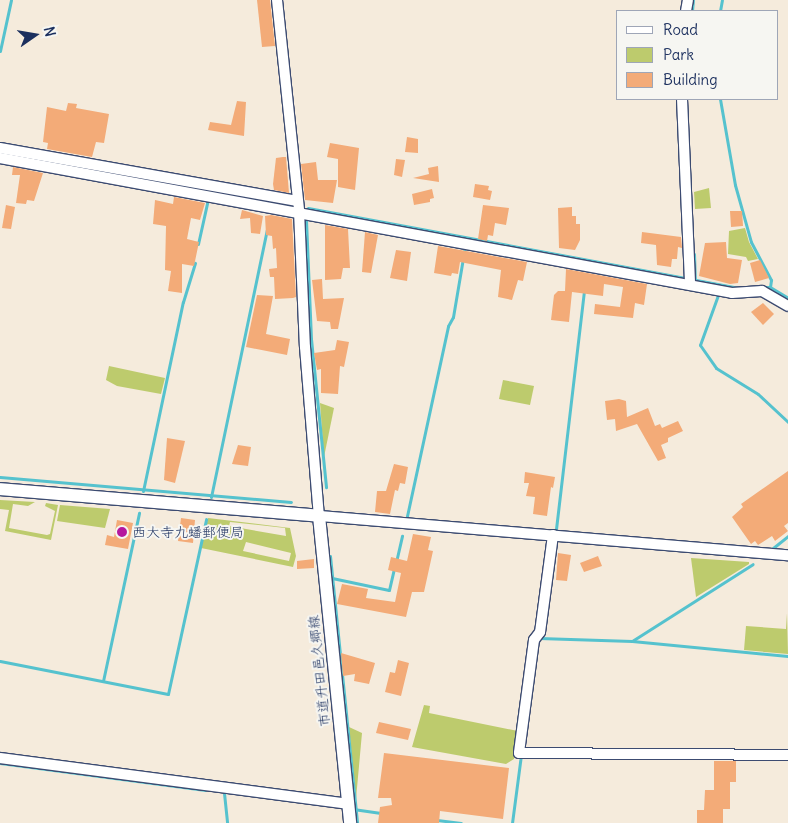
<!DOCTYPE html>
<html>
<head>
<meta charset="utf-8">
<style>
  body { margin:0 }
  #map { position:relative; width:788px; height:823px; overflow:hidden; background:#f5ebdc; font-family:Delius,"Klee One",sans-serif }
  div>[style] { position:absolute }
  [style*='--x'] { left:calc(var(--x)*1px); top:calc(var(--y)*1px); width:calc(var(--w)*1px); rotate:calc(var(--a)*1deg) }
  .green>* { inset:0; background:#bdcb6d }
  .stream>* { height:3px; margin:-1.5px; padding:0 1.5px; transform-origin:1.5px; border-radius:1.5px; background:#55c2ce }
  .building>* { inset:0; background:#f3ab78 }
  .roads { filter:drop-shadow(1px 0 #3c4b71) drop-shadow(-1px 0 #3c4b71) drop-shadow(0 1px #3c4b71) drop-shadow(0 -1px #3c4b71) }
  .minor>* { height:10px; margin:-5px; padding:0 5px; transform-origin:5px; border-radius:5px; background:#fff }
  .tertiary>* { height:12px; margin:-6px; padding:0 6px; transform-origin:6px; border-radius:6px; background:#fff }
  .dots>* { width:14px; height:14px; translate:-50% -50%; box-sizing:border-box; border:2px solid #f6f6f2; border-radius:50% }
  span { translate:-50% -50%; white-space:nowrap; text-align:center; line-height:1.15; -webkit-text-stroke:4px #f6f6f2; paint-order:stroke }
  .poi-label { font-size:14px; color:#1b2f5e }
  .left { translate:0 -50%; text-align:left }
  .street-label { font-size:14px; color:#1b2f5e }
  .legend { position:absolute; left:616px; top:10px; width:162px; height:90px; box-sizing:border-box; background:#f6f6f2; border:1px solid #9ea6b7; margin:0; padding:6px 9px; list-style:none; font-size:15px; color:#1b2f5e }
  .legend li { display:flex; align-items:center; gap:10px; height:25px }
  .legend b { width:25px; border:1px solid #9ea6b7 }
  .north { position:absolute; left:10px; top:10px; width:50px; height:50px; -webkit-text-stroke:4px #f6f6f2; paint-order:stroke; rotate:77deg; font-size:14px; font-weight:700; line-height:20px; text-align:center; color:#1b2f5e }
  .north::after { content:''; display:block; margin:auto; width:18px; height:22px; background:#1b2f5e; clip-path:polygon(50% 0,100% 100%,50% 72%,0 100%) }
</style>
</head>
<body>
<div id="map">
  <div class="green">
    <div style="clip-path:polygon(709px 188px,711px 208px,695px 209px,694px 192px)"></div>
    <div style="clip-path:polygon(745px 228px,749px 242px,758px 259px,748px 261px,746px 257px,728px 254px,729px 231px)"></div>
    <div style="clip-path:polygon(109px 366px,165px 378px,161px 394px,117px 386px,106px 380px)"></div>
    <div style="clip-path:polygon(503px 380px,534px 386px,530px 405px,499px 399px)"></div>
    <div style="clip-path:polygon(320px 403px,334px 408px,324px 457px)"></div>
    <div style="clip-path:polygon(0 500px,35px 502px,28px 506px,13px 504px,9px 528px,47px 535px,50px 534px,55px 511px,45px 506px,46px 503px,58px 505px,51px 540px,5px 531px,9px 510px,0 509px)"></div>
    <div style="clip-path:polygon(60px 505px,110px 509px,105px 528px,57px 521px)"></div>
    <div style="clip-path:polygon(evenodd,208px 518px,290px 528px,296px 556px,293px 567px,201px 548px,208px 518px,230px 522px,285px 528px,286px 536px,229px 526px,230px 522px,208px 518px,246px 542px,291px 553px,289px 561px,243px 551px,246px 542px)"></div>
    <div style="clip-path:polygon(691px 558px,749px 562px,749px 564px,696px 597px)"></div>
    <div style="clip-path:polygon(787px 613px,788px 654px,744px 650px,746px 626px,786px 629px)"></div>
    <div style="clip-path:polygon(424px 705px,430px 706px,429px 713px,518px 731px,514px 759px,506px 764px,412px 747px)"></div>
    <div style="clip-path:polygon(349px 727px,362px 733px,356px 799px)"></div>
  </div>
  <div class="stream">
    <div style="--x:692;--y:11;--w:11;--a:-85"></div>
    <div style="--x:720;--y:11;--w:11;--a:-80"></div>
    <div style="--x:0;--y:51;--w:52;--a:-77.8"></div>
    <div style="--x:720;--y:99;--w:87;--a:80.1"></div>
    <div style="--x:735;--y:185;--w:59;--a:74.3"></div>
    <div style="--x:751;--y:242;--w:43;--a:62.2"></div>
    <div style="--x:771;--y:280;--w:7;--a:98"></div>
    <div style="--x:154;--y:181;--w:137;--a:10.1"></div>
    <div style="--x:308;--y:208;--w:437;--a:10.5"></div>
    <div style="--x:306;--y:220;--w:119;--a:87.6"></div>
    <div style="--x:311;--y:339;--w:149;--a:84.2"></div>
    <div style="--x:198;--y:244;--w:46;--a:-77.5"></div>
    <div style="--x:694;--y:254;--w:26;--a:88"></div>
    <div style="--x:752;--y:287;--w:18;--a:0"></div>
    <div style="--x:770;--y:287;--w:21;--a:31"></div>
    <div style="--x:718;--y:295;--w:53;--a:109.8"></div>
    <div style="--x:700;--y:345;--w:28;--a:55"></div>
    <div style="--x:716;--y:368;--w:49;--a:31.8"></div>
    <div style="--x:758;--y:394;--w:41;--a:43"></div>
    <div style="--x:0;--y:477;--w:292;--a:4.9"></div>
    <div style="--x:143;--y:491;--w:193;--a:-78.1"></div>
    <div style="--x:183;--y:302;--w:41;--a:-72.9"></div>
    <div style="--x:211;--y:497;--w:273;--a:-78.2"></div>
    <div style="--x:407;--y:516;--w:194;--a:-77.8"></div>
    <div style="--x:448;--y:326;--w:10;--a:-61"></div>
    <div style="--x:453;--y:317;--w:72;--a:-80.4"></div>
    <div style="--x:556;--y:529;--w:241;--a:-83.3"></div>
    <div style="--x:773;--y:548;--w:19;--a:-39"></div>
    <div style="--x:330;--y:556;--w:268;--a:84.2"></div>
    <div style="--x:396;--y:562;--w:27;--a:-77"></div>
    <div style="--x:332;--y:578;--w:58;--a:11.9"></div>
    <div style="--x:389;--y:590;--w:23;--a:-77"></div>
    <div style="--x:539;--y:638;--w:93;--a:1.8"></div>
    <div style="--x:632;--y:641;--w:143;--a:-32.5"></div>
    <div style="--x:632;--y:641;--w:157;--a:5.5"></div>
    <div style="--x:0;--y:661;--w:171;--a:11.1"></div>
    <div style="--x:168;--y:694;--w:179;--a:-77.7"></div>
    <div style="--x:103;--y:681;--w:172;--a:-77.9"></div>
    <div style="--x:0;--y:763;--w:207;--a:7.5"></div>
    <div style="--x:224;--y:793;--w:30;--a:84"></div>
    <div style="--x:353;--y:809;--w:28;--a:8"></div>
    <div style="--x:437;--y:820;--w:24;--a:7"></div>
    <div style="--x:512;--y:823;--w:69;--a:-82.5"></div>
  </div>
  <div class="building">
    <div style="clip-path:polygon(257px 0,270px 0,275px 46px,262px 47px)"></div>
    <div style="clip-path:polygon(237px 101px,246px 102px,244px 136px,208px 130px,210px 122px,231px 125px)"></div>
    <div style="clip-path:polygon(68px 103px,77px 104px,76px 108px,109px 114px,104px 143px,96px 142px,92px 157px,47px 149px,48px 143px,43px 142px,47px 107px,66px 111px)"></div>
    <div style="clip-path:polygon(407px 137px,418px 139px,418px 153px,405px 152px)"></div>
    <div style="clip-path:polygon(330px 143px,359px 148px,355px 190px,338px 187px,338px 159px,327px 157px)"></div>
    <div style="clip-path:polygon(283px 157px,286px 157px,289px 193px,274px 190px,273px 184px,276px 158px)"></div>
    <div style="clip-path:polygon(396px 159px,405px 160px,402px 177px,394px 175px)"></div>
    <div style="clip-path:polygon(316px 162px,318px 180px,337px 180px,333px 203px,305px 200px,301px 164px)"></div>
    <div style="clip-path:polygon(438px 166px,439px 182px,413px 178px,429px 174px,428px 168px)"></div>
    <div style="clip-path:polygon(13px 167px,43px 173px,34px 201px,27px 200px,26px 204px,16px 203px,20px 175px,12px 175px)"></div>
    <div style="clip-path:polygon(475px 184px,489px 186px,488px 190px,492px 191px,490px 200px,473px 197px)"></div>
    <div style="clip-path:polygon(432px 189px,434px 198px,430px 199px,430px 202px,414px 205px,412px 194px)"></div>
    <div style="clip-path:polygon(174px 197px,205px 203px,200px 220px,191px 218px,187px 239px,199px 242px,194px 266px,182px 264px,182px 293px,168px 291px,171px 271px,165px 270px,166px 226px,153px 224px,155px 200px,173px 204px)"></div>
    <div style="clip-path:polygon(6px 205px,15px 207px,11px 229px,2px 228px)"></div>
    <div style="clip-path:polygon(483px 205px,509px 208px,506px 225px,495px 223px,493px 236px,488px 235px,487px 241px,478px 239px)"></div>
    <div style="clip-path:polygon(572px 207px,572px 216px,576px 216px,576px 224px,580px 224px,580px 240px,575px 250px,559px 248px,558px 208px)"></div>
    <div style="clip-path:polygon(242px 210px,263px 216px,260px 234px,251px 233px,250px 218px,240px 219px)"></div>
    <div style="clip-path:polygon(730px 211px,742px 211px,743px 226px,731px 227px)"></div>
    <div style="clip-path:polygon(271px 215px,292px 219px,296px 297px,293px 298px,275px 299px,274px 277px,270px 277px,269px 269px,277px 268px,276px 248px,273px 249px,272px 236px,266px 235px,265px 216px)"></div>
    <div style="clip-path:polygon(325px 225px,348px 229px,350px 268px,343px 268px,341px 279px,325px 280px)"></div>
    <div style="clip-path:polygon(365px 232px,378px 235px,371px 273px,362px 272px)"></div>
    <div style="clip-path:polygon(642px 232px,681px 237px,682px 248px,678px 247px,677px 259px,672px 259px,671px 267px,657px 265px,656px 245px,641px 243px)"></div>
    <div style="clip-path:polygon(726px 242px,727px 258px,742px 260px,738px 283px,730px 284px,699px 276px,705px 243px)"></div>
    <div style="clip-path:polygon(438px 246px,527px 262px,523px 281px,518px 280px,512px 300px,498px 297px,501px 270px,460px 262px,458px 274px,452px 273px,451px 276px,434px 273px)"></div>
    <div style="clip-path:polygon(396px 250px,411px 252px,407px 281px,390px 278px)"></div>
    <div style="clip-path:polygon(760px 260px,769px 278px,755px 282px,750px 263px)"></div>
    <div style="clip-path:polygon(566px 269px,647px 284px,644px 305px,635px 303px,633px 318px,594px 314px,595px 304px,620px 307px,623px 287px,604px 284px,603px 296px,572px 292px,569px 322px,551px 320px,554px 295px,558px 291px,565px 291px)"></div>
    <div style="clip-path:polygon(322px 279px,323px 299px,344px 298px,338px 329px,331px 329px,330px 322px,317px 321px,312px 280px)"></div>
    <div style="clip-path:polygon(257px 295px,273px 296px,266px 334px,290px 339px,287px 355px,246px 347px)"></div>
    <div style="clip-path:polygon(763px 303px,774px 314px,763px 325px,751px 312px)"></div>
    <div style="clip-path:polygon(337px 340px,349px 342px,344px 367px,340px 366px,338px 394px,321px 393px,321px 369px,317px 370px,314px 353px,335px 350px)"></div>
    <div style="clip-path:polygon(619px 399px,626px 401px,627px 417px,648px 408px,655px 426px,660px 424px,662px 428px,678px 421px,683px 431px,668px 438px,668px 442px,661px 445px,666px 458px,658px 461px,637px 424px,616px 431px,615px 419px,607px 420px,605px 401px)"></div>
    <div style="clip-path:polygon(167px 438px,185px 441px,175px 483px,164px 480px)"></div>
    <div style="clip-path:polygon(238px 445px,251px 447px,248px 466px,232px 464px)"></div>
    <div style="clip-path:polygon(394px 464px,408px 467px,405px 484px,400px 483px,398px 491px,395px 490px,390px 514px,375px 512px,377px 491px,386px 491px)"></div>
    <div style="clip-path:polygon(788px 471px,788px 523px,784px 526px,788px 531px,775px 541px,772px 536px,758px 545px,755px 541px,751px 544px,732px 517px,743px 507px,741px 504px)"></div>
    <div style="clip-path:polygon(525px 472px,555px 477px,553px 488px,551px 487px,547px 516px,533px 514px,535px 497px,526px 496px,529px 483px,524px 483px)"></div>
    <div style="clip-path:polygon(181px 518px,195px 520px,193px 543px,178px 541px)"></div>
    <div style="clip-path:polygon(117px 520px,133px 523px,128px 549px,105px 545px,107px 535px,114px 537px)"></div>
    <div style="clip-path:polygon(413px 534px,431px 537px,428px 550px,433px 551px,424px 592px,412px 592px,406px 617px,337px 604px,342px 584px,368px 589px,366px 598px,395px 602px,401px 573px,388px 570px,391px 557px,407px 561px)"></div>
    <div style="clip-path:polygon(558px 553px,571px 555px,567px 581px,556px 580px)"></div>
    <div style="clip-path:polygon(598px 556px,602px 566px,584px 572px,580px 563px)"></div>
    <div style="clip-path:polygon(314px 559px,314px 568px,297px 569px,297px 561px)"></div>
    <div style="clip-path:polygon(341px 653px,375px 663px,369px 684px,354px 681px,355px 674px,343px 676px)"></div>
    <div style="clip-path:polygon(398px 660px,409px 663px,401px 696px,385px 692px,390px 672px,395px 673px)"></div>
    <div style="clip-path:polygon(379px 722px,411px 729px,408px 740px,376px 733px)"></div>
    <div style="clip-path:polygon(384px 753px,509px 768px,503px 819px,440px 811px,439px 823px,378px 823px,380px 807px,392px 805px,391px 798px,378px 798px)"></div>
    <div style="clip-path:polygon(714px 761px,736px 761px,736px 782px,730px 782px,730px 809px,723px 809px,723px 823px,697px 823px,697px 810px,704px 810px,705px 790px,714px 790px)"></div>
  </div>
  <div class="roads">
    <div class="minor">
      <div style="--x:277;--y:0;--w:212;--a:84"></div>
      <div style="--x:299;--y:211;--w:136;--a:87.5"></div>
      <div style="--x:305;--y:347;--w:170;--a:85.3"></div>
      <div style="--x:319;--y:516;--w:471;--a:4.8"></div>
      <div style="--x:686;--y:11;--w:11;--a:-80"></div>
      <div style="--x:682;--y:99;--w:186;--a:87.5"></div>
      <div style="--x:0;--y:148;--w:302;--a:10.1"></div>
      <div style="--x:0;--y:158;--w:744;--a:10.45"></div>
      <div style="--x:732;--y:293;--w:30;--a:-4"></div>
      <div style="--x:762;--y:291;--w:30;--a:30"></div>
      <div style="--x:553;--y:535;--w:98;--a:97.6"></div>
      <div style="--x:540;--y:632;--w:10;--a:127"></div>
      <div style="--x:534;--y:640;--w:114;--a:97.6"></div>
      <div style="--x:519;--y:753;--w:269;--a:0.4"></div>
      <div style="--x:0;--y:758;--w:351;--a:7.5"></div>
    </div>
    <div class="tertiary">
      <div style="--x:0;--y:489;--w:320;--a:4.8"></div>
      <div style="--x:319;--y:516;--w:309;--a:84.2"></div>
    </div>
  </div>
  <div class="dots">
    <div style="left:122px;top:532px;background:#b5179e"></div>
  </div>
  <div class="poi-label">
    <span class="left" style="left:132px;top:532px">西大寺九蟠郵便局</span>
  </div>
  <div class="street-label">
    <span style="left:319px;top:671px;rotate:-96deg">市道升田邑久郷線</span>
  </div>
  <ul class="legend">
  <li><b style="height:6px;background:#fff"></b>Road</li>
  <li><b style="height:14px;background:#bdcb6d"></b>Park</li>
  <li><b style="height:14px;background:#f3ab78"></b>Building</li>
  </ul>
  <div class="north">N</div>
</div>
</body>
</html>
